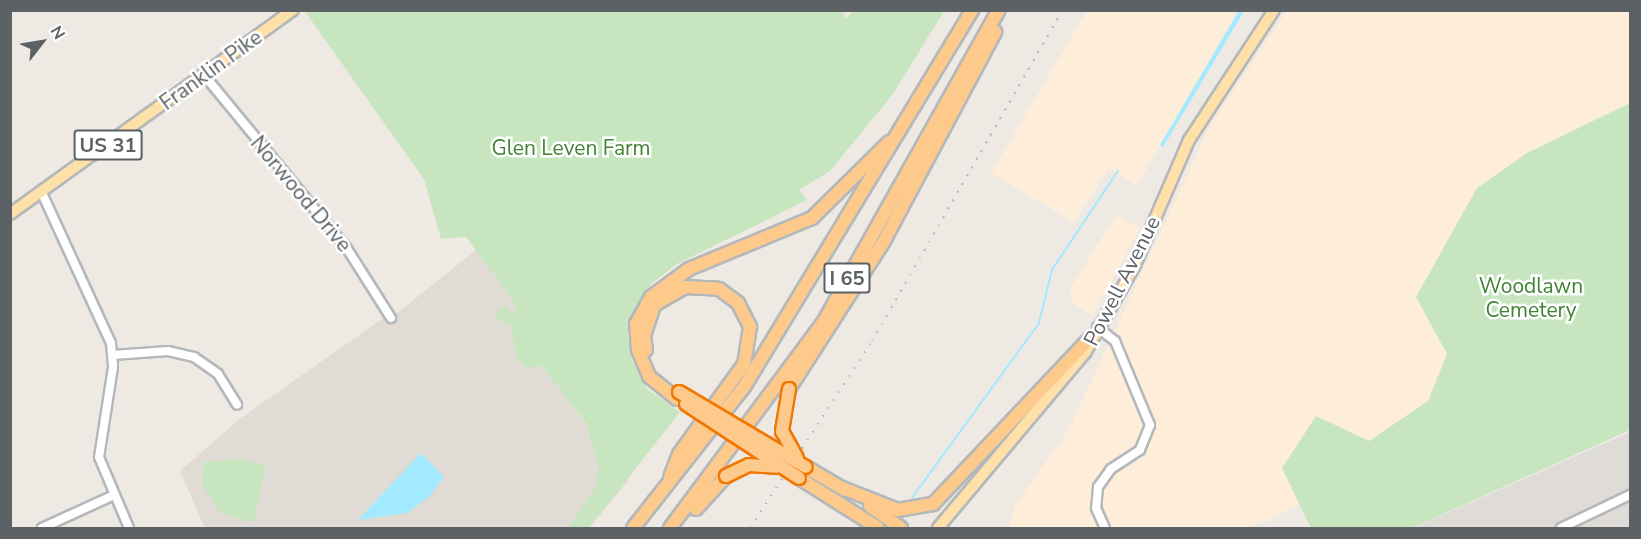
<!DOCTYPE html>
<html>
<head>
<meta charset="utf-8">
<style>
  body { margin:0 }
  #map { position:relative; width:1641px; height:539px; overflow:hidden; background:#eeeae3; font-family:"Nunito Sans",sans-serif }
  div>[style] { position:absolute }
  [style*='--x'] { left:calc(var(--x)*1px); top:calc(var(--y)*1px); width:calc(var(--w)*1px); rotate:calc(var(--a)*1deg) }
  .commercial>* { inset:0; background:#feeed9 }
  .industrial>* { inset:0; background:#dfdcd8 }
  .education>* { inset:0; background:#e0dbd4 }
  .green>* { inset:0; background:#c7e6c0 }
  .water>* { inset:0; background:#a3e9ff }
  .stream>* { height:1.5px; margin:-0.75px; padding:0 0.75px; transform-origin:0.75px; border-radius:0.75px; background:#a3e9ff }
  .roads { filter:drop-shadow(2px 0 #b4b8bb) drop-shadow(-2px 0 #b4b8bb) drop-shadow(0 2px #b4b8bb) drop-shadow(0 -2px #b4b8bb) }
  .minor>* { height:8px; margin:-4px; padding:0 4px; transform-origin:4px; border-radius:4px; background:#fff }
  .major>* { height:10px; margin:-5px; padding:0 5px; transform-origin:5px; border-radius:5px; background:#ffe0a8 }
  .highway>* { height:12px; margin:-6px; padding:0 6px; transform-origin:6px; border-radius:6px; background:#fdca8c }
  .rail>* { height:1.5px; margin-top:-0.75px; transform-origin:0; background:repeating-linear-gradient(90deg,#b2b3b4 0 1.5px,transparent 0 9.5px) }
  .bridges { filter:drop-shadow(2px 0 #f27600) drop-shadow(-2px 0 #f27600) drop-shadow(0 2px #f27600) drop-shadow(0 -2px #f27600) }
  .highway-bridge>* { height:12px; margin:-6px; padding:0 6px; transform-origin:6px; border-radius:6px; background:#fdca8c }
  span { translate:-50% -50%; white-space:nowrap; text-align:center; line-height:1.15; -webkit-text-stroke:5px #fff; paint-order:stroke }
  .shield-label span { padding:2px 4px; background:#fff; border:2px solid; border-radius:4px; -webkit-text-stroke-width:0 }
  .shield-label { font-size:20px; color:#5b6164; font-weight:700 }
  .street-label { font-size:21px; color:#5b6164 }
  .park-label { font-size:21px; color:#408334 }
  .frame { position:absolute; inset:0; border:12px solid #5b6164; pointer-events:none }
  .north { position:absolute; left:12px; top:12px; width:60px; height:60px; -webkit-text-stroke:4px #fff; paint-order:stroke; rotate:59deg; font-size:16px; font-weight:700; line-height:24px; text-align:center; color:#5b6164 }
  .north::after { content:''; display:block; margin:auto; width:21px; height:27px; background:#5b6164; clip-path:polygon(50% 0,100% 100%,50% 72%,0 100%) }
</style>
</head>
<body>
<div id="map">
  <div class="commercial">
    <div style="clip-path:polygon(1087px 11px,1237px 11px,1137px 186px,1109px 168px,1074px 222px,991px 173px)"></div>
    <div style="clip-path:polygon(1287px 11px,1630px 11px,1630px 103px,1527px 153px,1477px 188px,1416px 297px,1447px 354px,1428px 401px,1369px 441px,1282px 468px,1300px 505px,1249px 528px,1009px 528px,1014px 507px,1069px 429px,1211px 124px)"></div>
    <div style="clip-path:polygon(1116px 215px,1140px 228px,1093px 316px,1073px 303px,1070px 289px)"></div>
  </div>
  <div class="industrial">
    <div style="clip-path:polygon(1630px 432px,1630px 528px,1413px 528px)"></div>
  </div>
  <div class="education">
    <div style="clip-path:polygon(476px 250px,521px 312px,520px 336px,628px 481px,589px 528px,205px 528px,180px 471px,241px 418px,382px 319px,391px 318px)"></div>
  </div>
  <div class="green">
    <div style="clip-path:polygon(310px 10px,841px 10px,846px 18px,854px 11px,944px 11px,893px 94px,830px 171px,799px 190px,807px 200px,677px 264px,651px 284px,628px 334px,632px 360px,647px 389px,680px 412px,589px 528px,568px 528px,595px 489px,599px 468px,587px 425px,541px 365px,528px 369px,516px 357px,511px 325px,496px 319px,495px 313px,505px 306px,513px 316px,516px 305px,466px 237px,441px 239px,424px 179px,306px 13px)"></div>
    <div style="clip-path:polygon(1630px 103px,1630px 430px,1412px 528px,1311px 528px,1282px 468px,1316px 416px,1369px 441px,1428px 401px,1447px 354px,1416px 297px,1477px 188px,1527px 153px)"></div>
    <div style="clip-path:polygon(239px 459px,266px 466px,254px 522px,221px 514px,202px 485px,203px 462px)"></div>
  </div>
  <div class="water">
    <div style="clip-path:polygon(1239px 11px,1243px 13px,1163px 147px,1160px 145px)"></div>
    <div style="clip-path:polygon(421px 453px,444px 477px,429px 497px,407px 513px,358px 520px)"></div>
  </div>
  <div class="stream">
    <div style="--x:912;--y:498;--w:216;--a:-54"></div>
    <div style="--x:1039;--y:323;--w:55;--a:-76.2"></div>
    <div style="--x:1052;--y:270;--w:119;--a:-56.3"></div>
  </div>
  <div class="roads">
    <div class="minor">
      <div style="--x:204;--y:75;--w:223;--a:50.5"></div>
      <div style="--x:346;--y:247;--w:84;--a:57.6"></div>
      <div style="--x:41;--y:191;--w:167;--a:65.3"></div>
      <div style="--x:111;--y:343;--w:24;--a:85"></div>
      <div style="--x:113;--y:367;--w:91;--a:98.8"></div>
      <div style="--x:99;--y:457;--w:77;--a:67.1"></div>
      <div style="--x:1097;--y:327;--w:23;--a:38"></div>
      <div style="--x:1115;--y:341;--w:91;--a:67.4"></div>
      <div style="--x:1150;--y:425;--w:27;--a:112"></div>
      <div style="--x:1140;--y:450;--w:35;--a:147"></div>
      <div style="--x:1111;--y:469;--w:22;--a:126"></div>
      <div style="--x:1098;--y:487;--w:21;--a:95"></div>
      <div style="--x:1096;--y:508;--w:22;--a:66"></div>
      <div style="--x:113;--y:355;--w:55;--a:-4.2"></div>
      <div style="--x:168;--y:351;--w:27;--a:13"></div>
      <div style="--x:194;--y:357;--w:29;--a:35"></div>
      <div style="--x:218;--y:374;--w:36;--a:58"></div>
      <div style="--x:42;--y:528;--w:79;--a:-24.6"></div>
      <div style="--x:1561;--y:528;--w:76;--a:-25.6"></div>
    </div>
    <div class="major">
      <div style="--x:10;--y:214;--w:349;--a:-35.8"></div>
      <div style="--x:938;--y:528;--w:229;--a:-50"></div>
      <div style="--x:1085;--y:353;--w:101;--a:-60.4"></div>
      <div style="--x:1135;--y:265;--w:136;--a:-66.6"></div>
      <div style="--x:1189;--y:140;--w:155;--a:-56.8"></div>
    </div>
    <div class="highway">
      <div style="--x:646;--y:350;--w:14;--a:-98"></div>
      <div style="--x:644;--y:336;--w:33;--a:-72"></div>
      <div style="--x:654;--y:305;--w:36;--a:-30"></div>
      <div style="--x:685;--y:287;--w:34;--a:3"></div>
      <div style="--x:719;--y:289;--w:24;--a:36"></div>
      <div style="--x:738;--y:303;--w:27;--a:63"></div>
      <div style="--x:750;--y:327;--w:37;--a:99"></div>
      <div style="--x:744;--y:364;--w:111;--a:125.8"></div>
      <div style="--x:679;--y:454;--w:25;--a:111"></div>
      <div style="--x:789;--y:389;--w:176;--a:-57.3"></div>
      <div style="--x:884;--y:241;--w:237;--a:-62"></div>
      <div style="--x:677;--y:399;--w:36;--a:-141"></div>
      <div style="--x:649;--y:376;--w:28;--a:-113"></div>
      <div style="--x:638;--y:350;--w:26;--a:-94"></div>
      <div style="--x:636;--y:324;--w:31;--a:-61"></div>
      <div style="--x:651;--y:297;--w:47;--a:-36.4"></div>
      <div style="--x:689;--y:269;--w:133;--a:-22.5"></div>
      <div style="--x:812;--y:218;--w:108;--a:-44.6"></div>
      <div style="--x:806;--y:467;--w:45;--a:30.5"></div>
      <div style="--x:799;--y:478;--w:93;--a:32.3"></div>
      <div style="--x:840;--y:487;--w:62;--a:21.6"></div>
      <div style="--x:898;--y:510;--w:36;--a:-10"></div>
      <div style="--x:933;--y:504;--w:230;--a:-46.6"></div>
      <div style="--x:870;--y:506;--w:38;--a:35"></div>
      <div style="--x:696;--y:509;--w:45;--a:-47.7"></div>
      <div style="--x:633;--y:528;--w:179;--a:-51.8"></div>
      <div style="--x:744;--y:387;--w:441;--a:-58.8"></div>
      <div style="--x:670;--y:528;--w:256;--a:-53.3"></div>
      <div style="--x:823;--y:323;--w:359;--a:-60.7"></div>
    </div>
  </div>
  <div class="rail">
    <div style="--x:750;--y:528;--w:223;--a:-56.9"></div>
    <div style="--x:872;--y:341;--w:382;--a:-60.1"></div>
  </div>
  <div class="bridges">
    <div class="highway-bridge">
      <div style="--x:789;--y:389;--w:43;--a:99.5"></div>
      <div style="--x:782;--y:431;--w:31;--a:61"></div>
      <div style="--x:679;--y:392;--w:147;--a:30.6"></div>
      <div style="--x:686;--y:404;--w:135;--a:33.2"></div>
      <div style="--x:726;--y:476;--w:25;--a:-26"></div>
      <div style="--x:749;--y:465;--w:27;--a:4"></div>
    </div>
  </div>
  <div class="shield-label">
    <span style="left:108px;top:145px">US 31</span>
    <span style="left:847px;top:278px">I 65</span>
  </div>
  <div class="street-label">
    <span style="left:211px;top:70px;rotate:-36deg">Franklin Pike</span>
    <span style="left:301px;top:194px;rotate:50deg">Norwood Drive</span>
    <span style="left:1122px;top:281px;rotate:-63deg">Powell Avenue</span>
  </div>
  <div class="park-label">
    <span style="left:571px;top:148px">Glen Leven Farm</span>
    <span style="left:1531px;top:298px">Woodlawn<br>Cemetery</span>
  </div>
  <div class="frame"></div>
  <div class="north">N</div>
</div>
</body>
</html>
